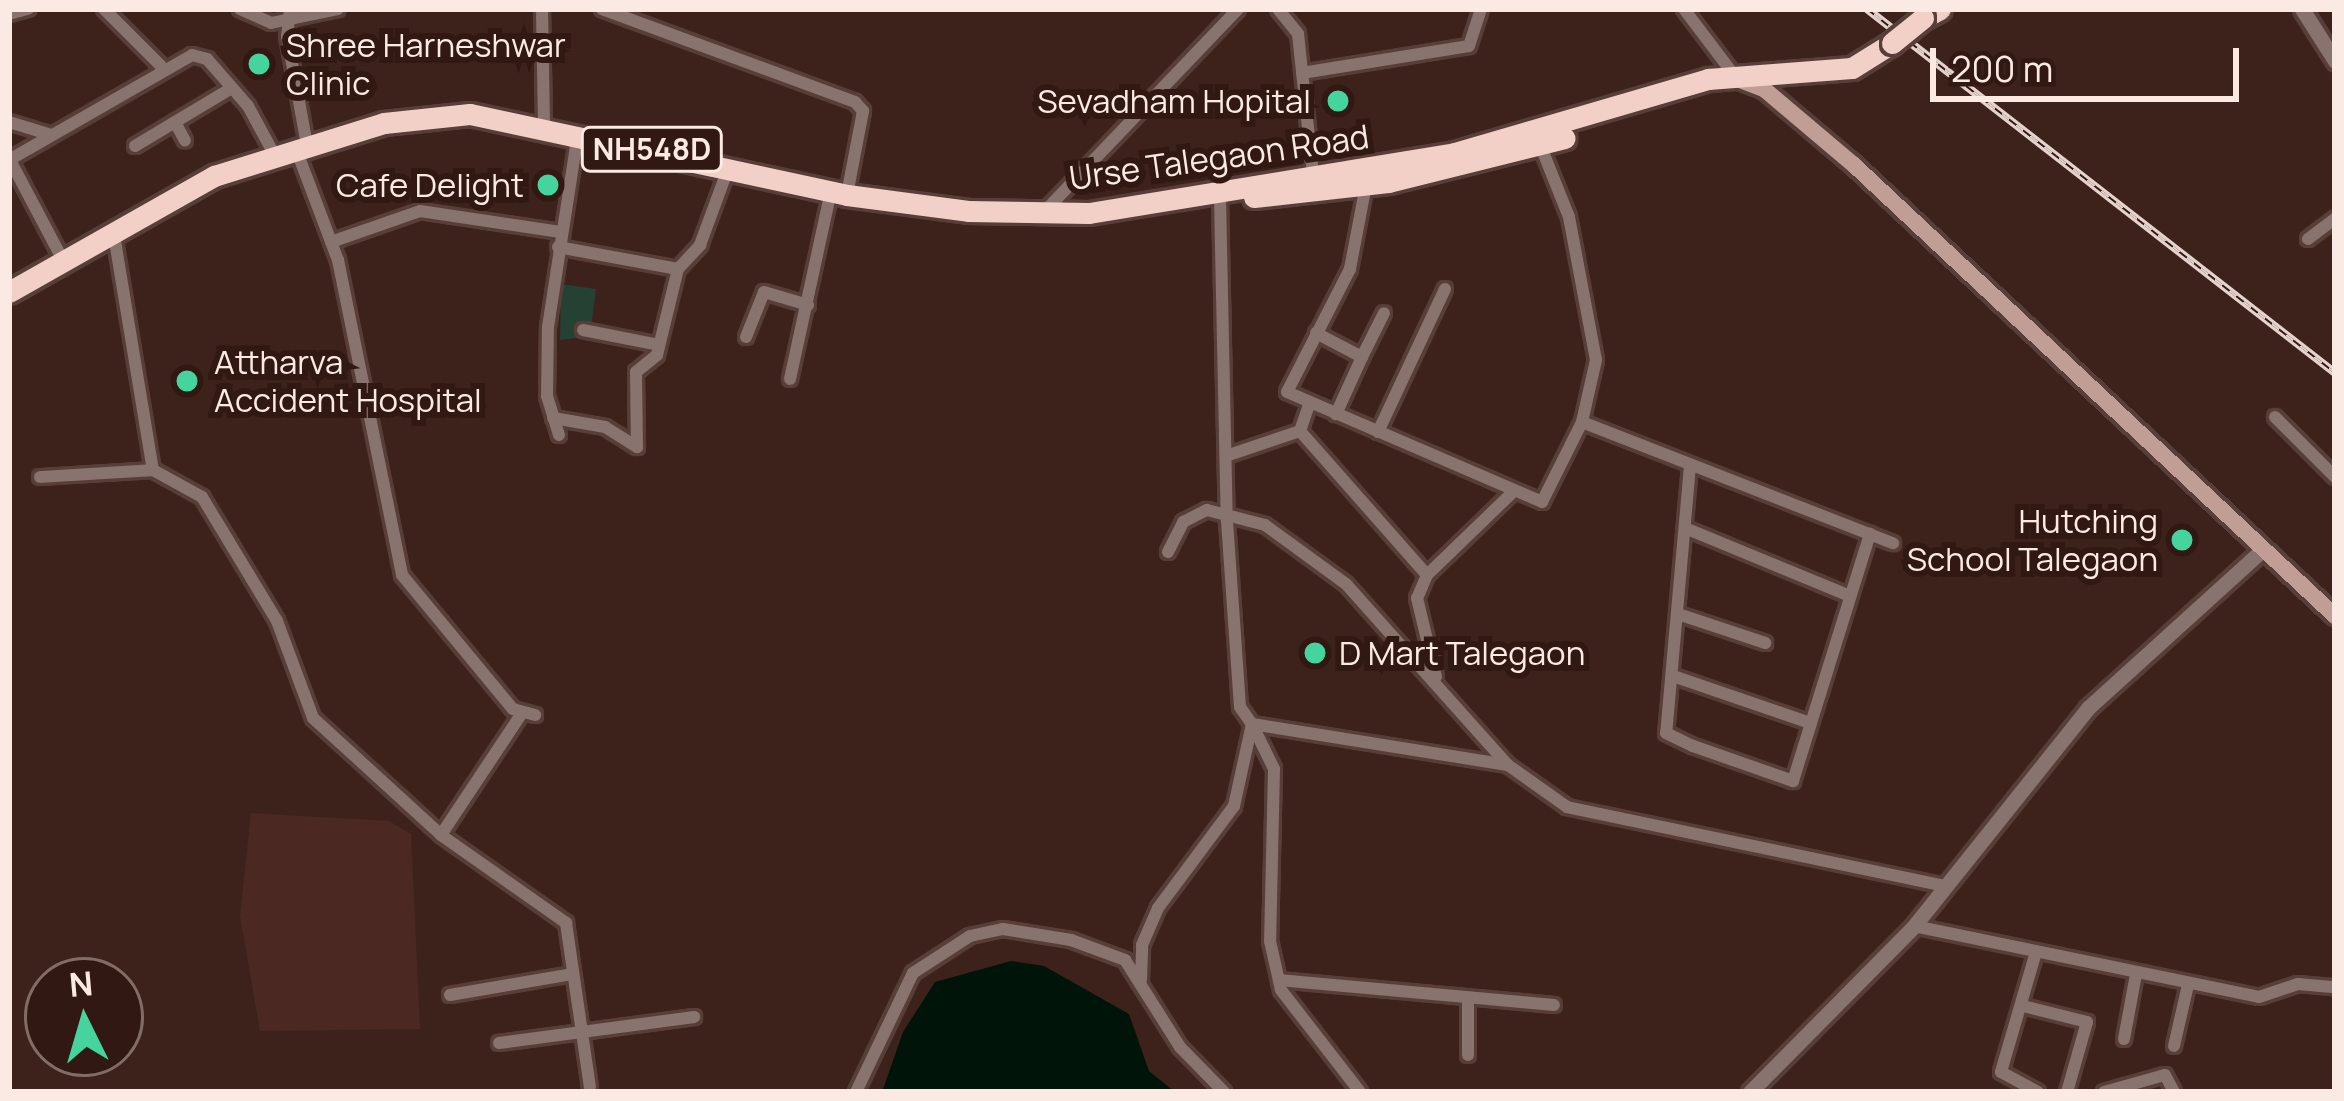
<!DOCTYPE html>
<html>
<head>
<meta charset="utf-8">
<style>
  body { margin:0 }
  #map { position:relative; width:2344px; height:1101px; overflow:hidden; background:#3d221c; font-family:Manrope,sans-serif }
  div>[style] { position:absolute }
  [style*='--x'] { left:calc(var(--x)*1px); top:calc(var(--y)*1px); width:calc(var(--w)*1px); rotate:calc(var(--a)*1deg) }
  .built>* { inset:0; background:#4b2922 }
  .green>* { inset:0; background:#254134 }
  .water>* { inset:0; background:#00140a }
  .roads { filter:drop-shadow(3px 0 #583e38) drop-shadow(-3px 0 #583e38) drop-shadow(0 3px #583e38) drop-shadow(0 -3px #583e38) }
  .minor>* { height:12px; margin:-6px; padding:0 6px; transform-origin:6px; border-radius:6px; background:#89736f }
  .tertiary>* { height:15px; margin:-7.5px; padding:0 7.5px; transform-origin:7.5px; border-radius:7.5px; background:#89736f }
  .secondary>* { height:16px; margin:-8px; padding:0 8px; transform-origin:8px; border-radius:8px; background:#c09d95 }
  .trunk>* { height:21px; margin:-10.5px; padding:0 10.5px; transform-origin:10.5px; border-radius:10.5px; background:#f2d0c8 }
  .rail>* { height:8px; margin-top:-4px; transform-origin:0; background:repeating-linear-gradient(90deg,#321813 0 9px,#e6d3ce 0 18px); box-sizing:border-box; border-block:3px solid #e6d3ce }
  .bridges { filter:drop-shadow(3px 0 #583e38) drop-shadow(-3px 0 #583e38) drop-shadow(0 3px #583e38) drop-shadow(0 -3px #583e38) }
  .trunk-bridge>* { height:21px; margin:-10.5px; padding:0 10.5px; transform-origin:10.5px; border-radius:10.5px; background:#f2d0c8 }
  .dots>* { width:33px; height:33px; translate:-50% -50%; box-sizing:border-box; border:6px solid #321813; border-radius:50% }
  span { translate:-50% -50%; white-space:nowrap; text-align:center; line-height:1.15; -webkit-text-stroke:12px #321813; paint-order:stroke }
  .shield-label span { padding:3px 9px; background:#321813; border:3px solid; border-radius:9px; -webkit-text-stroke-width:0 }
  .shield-label { font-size:30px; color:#fbe9e4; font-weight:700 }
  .poi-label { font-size:33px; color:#fbe9e4 }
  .left { translate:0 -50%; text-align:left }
  .right { translate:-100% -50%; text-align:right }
  .street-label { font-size:33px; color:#fbe9e4 }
  .frame { position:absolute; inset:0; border:12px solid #fbe9e4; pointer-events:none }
  .north { position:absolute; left:24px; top:957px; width:120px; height:120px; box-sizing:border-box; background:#321813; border:3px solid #826c67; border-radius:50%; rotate:355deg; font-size:33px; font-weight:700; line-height:48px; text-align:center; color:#fbe9e4 }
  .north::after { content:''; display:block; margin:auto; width:42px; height:54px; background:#46d49e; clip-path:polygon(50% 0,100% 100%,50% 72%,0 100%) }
  .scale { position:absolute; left:1930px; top:48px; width:309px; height:54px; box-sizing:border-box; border:6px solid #fbe9e4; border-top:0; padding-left:15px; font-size:36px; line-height:42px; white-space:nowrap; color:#fbe9e4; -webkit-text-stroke:9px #321813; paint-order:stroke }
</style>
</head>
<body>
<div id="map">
  <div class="built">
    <div style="clip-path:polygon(251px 813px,389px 821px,411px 834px,420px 1029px,260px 1031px,240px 916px)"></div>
  </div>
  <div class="green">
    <div style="clip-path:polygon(561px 284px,596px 289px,590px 336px,560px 340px)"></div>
  </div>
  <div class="water">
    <div style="clip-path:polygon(1011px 961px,1044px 966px,1129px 1014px,1149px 1071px,1175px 1092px,882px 1092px,903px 1032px,935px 982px)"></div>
  </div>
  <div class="roads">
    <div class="minor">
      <div style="--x:104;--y:9;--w:81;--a:45"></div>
      <div style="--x:240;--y:9;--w:34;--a:24"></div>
      <div style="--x:271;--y:23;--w:68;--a:-11.8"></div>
      <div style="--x:290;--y:9;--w:27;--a:96"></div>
      <div style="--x:287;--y:36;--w:111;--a:79.6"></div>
      <div style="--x:542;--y:9;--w:117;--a:89"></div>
      <div style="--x:602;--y:9;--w:270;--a:20.2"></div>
      <div style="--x:855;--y:102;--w:12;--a:48"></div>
      <div style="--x:863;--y:111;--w:86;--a:100.8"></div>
      <div style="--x:1278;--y:9;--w:32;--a:51"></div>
      <div style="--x:1298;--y:34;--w:141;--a:83.9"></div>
      <div style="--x:1684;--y:9;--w:88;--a:52.9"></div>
      <div style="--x:9;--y:14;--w:20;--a:-15"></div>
      <div style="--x:1302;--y:73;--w:169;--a:-9.2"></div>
      <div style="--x:1469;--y:46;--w:39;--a:-72"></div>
      <div style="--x:9;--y:122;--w:41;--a:17.1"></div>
      <div style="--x:175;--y:122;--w:21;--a:62"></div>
      <div style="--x:135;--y:146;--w:113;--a:-30.9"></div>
      <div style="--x:296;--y:149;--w:119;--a:69.3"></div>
      <div style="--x:338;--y:260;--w:321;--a:78.5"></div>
      <div style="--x:402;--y:575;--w:174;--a:50.4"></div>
      <div style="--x:513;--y:709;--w:23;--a:15"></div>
      <div style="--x:9;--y:160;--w:211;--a:-29.8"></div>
      <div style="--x:192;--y:55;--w:16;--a:15"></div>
      <div style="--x:207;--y:59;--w:62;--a:48.9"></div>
      <div style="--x:248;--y:106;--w:55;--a:61.6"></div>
      <div style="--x:10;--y:160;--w:115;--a:62.1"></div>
      <div style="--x:1366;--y:185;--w:86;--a:100.8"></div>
      <div style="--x:1350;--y:269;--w:138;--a:117.1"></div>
      <div style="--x:1287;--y:392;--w:278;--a:23.3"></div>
      <div style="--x:1542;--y:502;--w:89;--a:-63.4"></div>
      <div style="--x:1582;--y:422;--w:64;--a:-77.3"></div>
      <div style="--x:1596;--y:360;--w:146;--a:-100.7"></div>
      <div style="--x:1569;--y:217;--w:81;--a:-111.8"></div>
      <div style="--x:1220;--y:198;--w:323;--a:88.8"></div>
      <div style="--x:1227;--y:521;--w:186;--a:86"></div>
      <div style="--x:1240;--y:707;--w:21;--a:55"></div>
      <div style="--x:1252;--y:724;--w:259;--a:9.1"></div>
      <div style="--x:1043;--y:213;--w:282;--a:-46.3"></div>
      <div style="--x:114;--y:235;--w:238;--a:80.6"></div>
      <div style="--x:153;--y:470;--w:56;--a:28.9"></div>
      <div style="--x:202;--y:497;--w:145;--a:58.8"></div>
      <div style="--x:277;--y:621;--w:103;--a:69.6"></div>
      <div style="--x:313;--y:718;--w:173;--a:42.4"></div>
      <div style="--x:2308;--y:239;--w:34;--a:-37"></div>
      <div style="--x:331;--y:242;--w:94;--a:-19.2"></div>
      <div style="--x:420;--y:211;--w:142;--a:8.5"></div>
      <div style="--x:558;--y:247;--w:122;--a:10.4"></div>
      <div style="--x:678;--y:269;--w:33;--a:-47"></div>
      <div style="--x:700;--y:245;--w:81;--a:-69.8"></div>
      <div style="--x:583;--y:330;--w:77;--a:11.2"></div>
      <div style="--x:1316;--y:333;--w:52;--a:27.6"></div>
      <div style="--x:1362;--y:357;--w:63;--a:114.5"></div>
      <div style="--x:746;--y:337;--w:48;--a:-68.2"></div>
      <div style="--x:764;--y:292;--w:46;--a:16.5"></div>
      <div style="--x:1362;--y:357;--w:49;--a:-63.4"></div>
      <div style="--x:790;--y:379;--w:192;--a:-77.7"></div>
      <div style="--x:1310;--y:402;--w:31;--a:109"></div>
      <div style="--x:1300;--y:431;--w:192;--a:48.6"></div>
      <div style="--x:1427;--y:575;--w:118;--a:-44"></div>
      <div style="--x:2275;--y:417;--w:85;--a:45"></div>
      <div style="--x:553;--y:418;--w:53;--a:9.8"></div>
      <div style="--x:605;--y:427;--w:38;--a:32"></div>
      <div style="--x:637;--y:447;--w:75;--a:-90.8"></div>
      <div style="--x:636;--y:372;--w:27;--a:-39"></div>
      <div style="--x:657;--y:355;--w:89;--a:-76.3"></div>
      <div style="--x:1582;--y:422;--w:334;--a:21.3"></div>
      <div style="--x:1378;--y:432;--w:158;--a:-64.9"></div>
      <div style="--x:559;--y:435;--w:41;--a:-107.1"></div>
      <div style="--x:547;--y:396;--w:69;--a:-89.2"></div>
      <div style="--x:548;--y:327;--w:196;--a:-81.2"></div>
      <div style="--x:1226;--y:456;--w:78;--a:-18.7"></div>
      <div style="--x:1690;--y:466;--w:268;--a:95.1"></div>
      <div style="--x:1666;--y:733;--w:30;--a:26"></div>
      <div style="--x:1693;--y:746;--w:106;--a:19.3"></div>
      <div style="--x:1793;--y:781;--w:259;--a:-72.7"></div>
      <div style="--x:40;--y:477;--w:113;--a:-3.5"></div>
      <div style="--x:1685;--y:528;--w:178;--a:22.4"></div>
      <div style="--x:1168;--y:552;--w:34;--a:-63"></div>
      <div style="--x:1183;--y:522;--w:27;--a:-27"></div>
      <div style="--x:1207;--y:510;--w:60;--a:14.5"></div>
      <div style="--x:1265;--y:525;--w:100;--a:36.1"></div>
      <div style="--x:1346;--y:584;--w:243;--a:48.2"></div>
      <div style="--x:1508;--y:765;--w:72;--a:35.4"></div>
      <div style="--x:1567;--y:807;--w:387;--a:11.8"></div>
      <div style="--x:1427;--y:575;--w:25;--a:113"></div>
      <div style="--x:1417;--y:598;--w:81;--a:76.5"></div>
      <div style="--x:1678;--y:614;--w:92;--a:18.4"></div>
      <div style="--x:1673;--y:676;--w:145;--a:18.9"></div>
      <div style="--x:522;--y:713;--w:146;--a:123.6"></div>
      <div style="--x:441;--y:835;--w:153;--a:35.1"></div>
      <div style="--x:566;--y:923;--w:166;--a:81.7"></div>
      <div style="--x:1252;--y:724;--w:50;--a:63.9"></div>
      <div style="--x:1274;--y:769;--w:172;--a:91.3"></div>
      <div style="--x:1270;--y:941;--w:50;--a:77.3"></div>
      <div style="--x:1281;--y:990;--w:129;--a:52.2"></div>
      <div style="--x:1914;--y:926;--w:352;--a:11.6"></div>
      <div style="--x:2259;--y:997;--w:41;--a:-18.4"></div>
      <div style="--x:2298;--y:984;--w:37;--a:5"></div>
      <div style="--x:2036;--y:952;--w:125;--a:106.3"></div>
      <div style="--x:2001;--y:1072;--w:42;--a:28.4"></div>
      <div style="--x:1141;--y:980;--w:35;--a:-88"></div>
      <div style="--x:1142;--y:945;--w:40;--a:-66.6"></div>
      <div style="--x:1158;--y:908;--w:127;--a:-53.3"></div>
      <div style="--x:1234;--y:806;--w:84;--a:-77.6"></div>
      <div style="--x:1279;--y:980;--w:276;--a:5.2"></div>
      <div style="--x:450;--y:995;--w:125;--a:-9.7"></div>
      <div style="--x:2023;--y:1006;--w:66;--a:14"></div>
      <div style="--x:2087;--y:1022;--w:73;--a:105.9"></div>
      <div style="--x:2124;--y:1039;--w:66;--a:-79.5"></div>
      <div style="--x:499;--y:1043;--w:197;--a:-7.6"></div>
      <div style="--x:2174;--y:1046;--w:63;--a:-77.1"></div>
      <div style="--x:1468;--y:1055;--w:57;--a:-90"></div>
      <div style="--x:856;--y:1092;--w:132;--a:-64.4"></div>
      <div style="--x:913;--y:973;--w:68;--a:-33"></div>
      <div style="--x:970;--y:936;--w:34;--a:-12"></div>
      <div style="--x:1003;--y:929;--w:69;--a:9.2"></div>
      <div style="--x:1071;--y:940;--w:58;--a:20.3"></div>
      <div style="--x:1125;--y:960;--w:103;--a:57.7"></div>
      <div style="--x:1180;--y:1047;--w:63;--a:45.6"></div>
      <div style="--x:2104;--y:1092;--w:63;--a:-15.6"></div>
      <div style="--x:2165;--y:1075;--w:19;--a:62"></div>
    </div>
    <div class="tertiary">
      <div style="--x:2302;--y:9;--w:62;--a:57.6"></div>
      <div style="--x:1750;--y:1092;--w:233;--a:-45.3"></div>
      <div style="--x:1914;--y:926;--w:279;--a:-51.4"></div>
      <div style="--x:2088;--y:708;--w:234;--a:-42.2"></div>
    </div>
    <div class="secondary">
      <div style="--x:1740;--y:80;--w:26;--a:21"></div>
      <div style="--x:1764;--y:89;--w:118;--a:40.2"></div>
      <div style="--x:1854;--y:165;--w:659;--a:43.16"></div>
    </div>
    <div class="trunk">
      <div style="--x:1923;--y:18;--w:19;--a:-28"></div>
      <div style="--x:1254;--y:197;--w:135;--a:-6.4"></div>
      <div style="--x:1388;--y:182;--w:182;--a:-14"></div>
      <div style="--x:9;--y:292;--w:236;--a:-29.5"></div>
      <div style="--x:214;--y:176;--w:178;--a:-17.3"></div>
      <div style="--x:384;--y:123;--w:86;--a:-6"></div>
      <div style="--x:470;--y:114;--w:386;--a:12.1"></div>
      <div style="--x:847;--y:195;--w:122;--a:7.5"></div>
      <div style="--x:968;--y:211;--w:121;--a:0.9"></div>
      <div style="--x:1089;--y:213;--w:371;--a:-9.3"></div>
      <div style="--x:1455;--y:153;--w:264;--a:-16.3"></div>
      <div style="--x:1708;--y:79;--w:144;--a:-4.4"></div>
      <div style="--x:1852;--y:68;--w:47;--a:-32"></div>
    </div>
  </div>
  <div class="rail">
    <div style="--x:1867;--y:9;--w:593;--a:37.87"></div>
  </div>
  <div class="bridges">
    <div class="trunk-bridge">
      <div style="--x:1892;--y:43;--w:40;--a:-39"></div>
    </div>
  </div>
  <div class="dots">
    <div style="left:259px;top:64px;background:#46d49e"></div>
    <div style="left:1338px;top:101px;background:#46d49e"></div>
    <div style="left:548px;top:185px;background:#46d49e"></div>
    <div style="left:187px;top:381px;background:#46d49e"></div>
    <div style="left:2182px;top:540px;background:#46d49e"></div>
    <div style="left:1315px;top:653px;background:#46d49e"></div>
  </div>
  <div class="shield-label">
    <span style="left:652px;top:149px">NH548D</span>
  </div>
  <div class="poi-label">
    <span class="left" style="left:286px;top:64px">Shree Harneshwar<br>Clinic</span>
    <span class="right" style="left:1311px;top:101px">Sevadham Hopital</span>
    <span class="right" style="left:524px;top:185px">Cafe Delight</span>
    <span class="left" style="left:214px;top:381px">Attharva<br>Accident Hospital</span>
    <span class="right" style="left:2158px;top:540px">Hutching<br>School Talegaon</span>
    <span class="left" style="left:1339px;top:653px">D Mart Talegaon</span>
  </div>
  <div class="street-label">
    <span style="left:1219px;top:157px;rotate:-8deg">Urse Talegaon Road</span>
  </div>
  <div class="frame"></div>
  <div class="north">N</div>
  <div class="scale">200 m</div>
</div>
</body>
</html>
